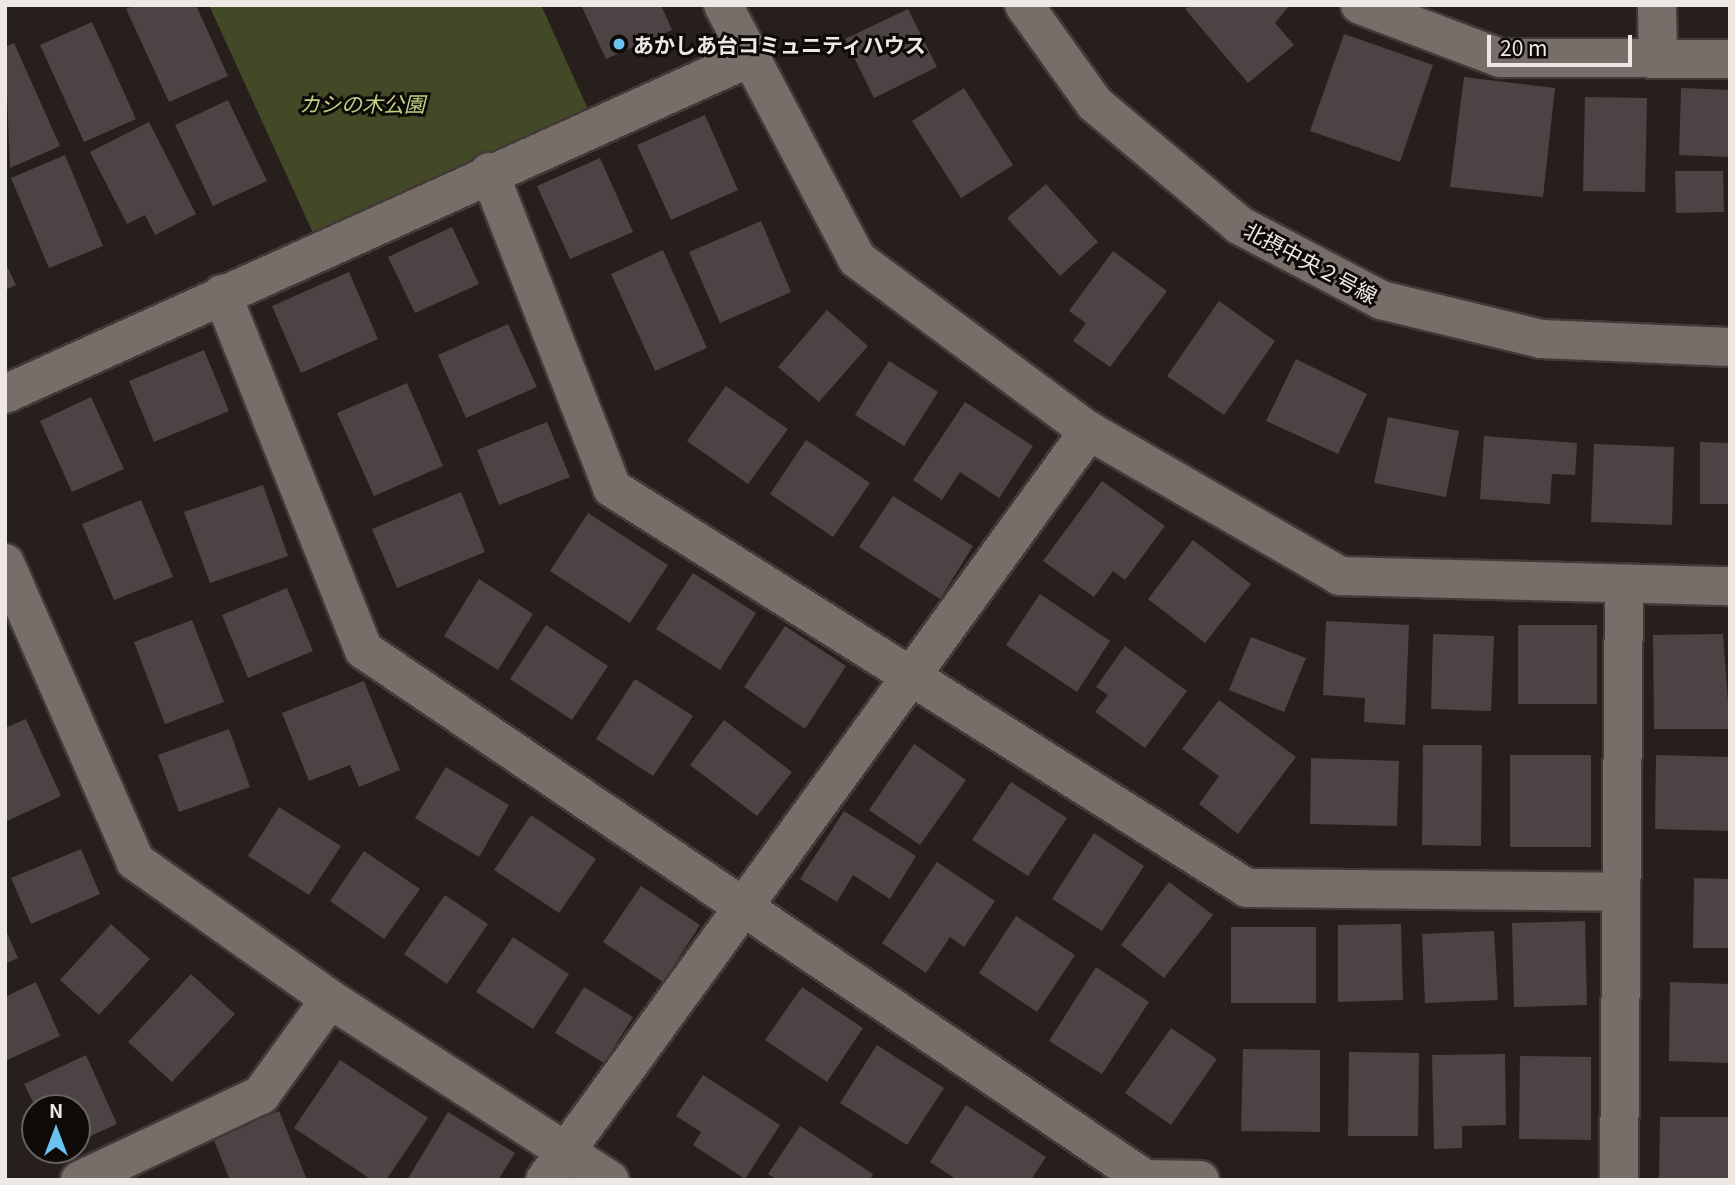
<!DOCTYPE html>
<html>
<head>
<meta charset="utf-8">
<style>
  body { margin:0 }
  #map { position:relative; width:1735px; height:1185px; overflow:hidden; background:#271f1b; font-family:Georgia,"Noto Sans JP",serif }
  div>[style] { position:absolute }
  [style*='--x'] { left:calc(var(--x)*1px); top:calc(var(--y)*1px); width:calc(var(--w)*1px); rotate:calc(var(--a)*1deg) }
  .green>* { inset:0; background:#434926 }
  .building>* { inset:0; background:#4e4344 }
  .roads { filter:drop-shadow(2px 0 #413a37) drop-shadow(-2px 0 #413a37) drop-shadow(0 2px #413a37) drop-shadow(0 -2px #413a37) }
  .minor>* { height:38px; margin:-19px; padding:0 19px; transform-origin:19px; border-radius:19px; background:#786e69 }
  .dots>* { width:19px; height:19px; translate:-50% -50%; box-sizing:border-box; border:4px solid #0d0a08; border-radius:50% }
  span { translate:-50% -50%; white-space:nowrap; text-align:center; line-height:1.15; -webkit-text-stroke:6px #0d0a08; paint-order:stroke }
  .poi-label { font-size:21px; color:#eee8e5; font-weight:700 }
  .left { translate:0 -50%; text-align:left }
  .park-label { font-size:21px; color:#c2d084; font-style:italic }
  .street-label { font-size:21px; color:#eee8e5 }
  .frame { position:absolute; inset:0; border:7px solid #eee8e5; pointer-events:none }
  .north { position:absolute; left:21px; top:1094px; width:70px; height:70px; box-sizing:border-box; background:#0d0a08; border:2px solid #676360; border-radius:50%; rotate:0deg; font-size:19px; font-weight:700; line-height:28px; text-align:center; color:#eee8e5 }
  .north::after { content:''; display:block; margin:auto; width:24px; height:32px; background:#6bc3f2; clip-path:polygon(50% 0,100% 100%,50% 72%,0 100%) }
  .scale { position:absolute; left:1487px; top:35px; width:145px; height:32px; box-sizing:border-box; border:4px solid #eee8e5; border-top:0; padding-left:9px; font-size:21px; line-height:24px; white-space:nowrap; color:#eee8e5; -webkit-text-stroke:5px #0d0a08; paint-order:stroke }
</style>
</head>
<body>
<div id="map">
  <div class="green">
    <div style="clip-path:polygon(209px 5px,541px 5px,588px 109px,313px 233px)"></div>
  </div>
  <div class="building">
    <div style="clip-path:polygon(134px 5px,196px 5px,228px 76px,169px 102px,126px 9px)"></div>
    <div style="clip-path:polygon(581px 5px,661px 5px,672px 30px,606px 59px)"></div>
    <div style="clip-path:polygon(1190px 5px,1290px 5px,1275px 23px,1294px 45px,1248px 83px,1185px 9px)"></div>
    <div style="clip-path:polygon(908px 9px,937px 67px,874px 98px,845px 39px)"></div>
    <div style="clip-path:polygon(92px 22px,136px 119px,84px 142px,40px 45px)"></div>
    <div style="clip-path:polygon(1344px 34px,1433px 65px,1400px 162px,1310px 131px)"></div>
    <div style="clip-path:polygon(14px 43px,60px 146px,10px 168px,5px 47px)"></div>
    <div style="clip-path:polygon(1464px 77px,1555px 88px,1543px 197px,1450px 187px)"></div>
    <div style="clip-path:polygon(964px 88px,1013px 165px,961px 198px,912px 121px)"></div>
    <div style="clip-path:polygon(1681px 88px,1730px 90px,1730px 157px,1679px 155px)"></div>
    <div style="clip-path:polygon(1585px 97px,1647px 98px,1645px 192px,1583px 191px)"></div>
    <div style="clip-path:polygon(228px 100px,267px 181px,213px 206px,175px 125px)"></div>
    <div style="clip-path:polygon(705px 115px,738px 190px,671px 220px,637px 145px)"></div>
    <div style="clip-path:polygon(149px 122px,196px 214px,155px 235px,145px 215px,127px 224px,90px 152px)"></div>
    <div style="clip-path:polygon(65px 155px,103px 246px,49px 268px,11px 178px)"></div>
    <div style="clip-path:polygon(600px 158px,633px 232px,570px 259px,537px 186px)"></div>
    <div style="clip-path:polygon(1675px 171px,1723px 171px,1724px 212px,1676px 213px)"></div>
    <div style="clip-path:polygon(1046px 184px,1098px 242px,1060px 276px,1007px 218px)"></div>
    <div style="clip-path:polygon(761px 221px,791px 292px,720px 323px,689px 252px)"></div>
    <div style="clip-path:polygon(452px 227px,479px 284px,415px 313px,388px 257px)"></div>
    <div style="clip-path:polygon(663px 250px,707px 348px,655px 371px,611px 274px)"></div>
    <div style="clip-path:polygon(1113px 251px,1167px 291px,1110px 367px,1073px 341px,1086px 323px,1069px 311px)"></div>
    <div style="clip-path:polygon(5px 262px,16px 285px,5px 290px)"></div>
    <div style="clip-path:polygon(349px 272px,378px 339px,301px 373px,272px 306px)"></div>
    <div style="clip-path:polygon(1219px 301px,1275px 341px,1224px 415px,1167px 376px)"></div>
    <div style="clip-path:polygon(827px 310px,868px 346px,819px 402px,778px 367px)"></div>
    <div style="clip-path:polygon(508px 324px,537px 387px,466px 418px,438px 355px)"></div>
    <div style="clip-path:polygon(204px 350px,229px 411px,154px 442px,129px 381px)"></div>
    <div style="clip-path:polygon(1296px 359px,1367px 394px,1338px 454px,1266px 421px)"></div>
    <div style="clip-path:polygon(889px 361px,938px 392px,904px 446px,855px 415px)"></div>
    <div style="clip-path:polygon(407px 383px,443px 466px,374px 496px,337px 413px)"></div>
    <div style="clip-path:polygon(726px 386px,788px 429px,748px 484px,687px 441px)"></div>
    <div style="clip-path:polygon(91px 397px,124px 469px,72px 492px,40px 421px)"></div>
    <div style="clip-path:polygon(965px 402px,1033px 446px,999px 498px,960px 472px,942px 500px,913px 480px)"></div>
    <div style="clip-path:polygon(1388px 417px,1459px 431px,1446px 497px,1374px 483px)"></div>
    <div style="clip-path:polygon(547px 422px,570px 477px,499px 505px,477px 450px)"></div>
    <div style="clip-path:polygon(1484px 436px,1577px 443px,1575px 475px,1552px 474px,1550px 504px,1480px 499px)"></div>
    <div style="clip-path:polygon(806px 440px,870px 483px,833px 537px,770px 494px)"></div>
    <div style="clip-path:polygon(1700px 442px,1730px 443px,1730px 504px,1700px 504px)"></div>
    <div style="clip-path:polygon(1594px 444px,1674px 447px,1672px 525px,1591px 522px)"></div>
    <div style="clip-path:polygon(1102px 481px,1165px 526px,1125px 580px,1113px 571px,1094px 597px,1043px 561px)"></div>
    <div style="clip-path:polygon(263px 485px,288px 556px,210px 583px,184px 512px)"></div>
    <div style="clip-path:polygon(461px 492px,485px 552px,397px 588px,372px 529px)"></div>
    <div style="clip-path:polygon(893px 496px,973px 546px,940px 599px,859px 547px)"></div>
    <div style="clip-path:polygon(141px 500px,173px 577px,114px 600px,82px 524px)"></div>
    <div style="clip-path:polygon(588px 513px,668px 565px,630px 623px,550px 571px)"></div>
    <div style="clip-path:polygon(1193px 540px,1251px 584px,1205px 643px,1148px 599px)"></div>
    <div style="clip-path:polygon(693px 573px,756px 613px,720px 670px,656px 629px)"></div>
    <div style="clip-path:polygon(479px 579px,533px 614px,498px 670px,444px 636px)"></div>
    <div style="clip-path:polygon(287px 588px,313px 651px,248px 678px,222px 615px)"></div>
    <div style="clip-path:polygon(1040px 594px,1110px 641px,1077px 692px,1006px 645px)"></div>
    <div style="clip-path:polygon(192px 620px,224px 702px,165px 724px,134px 642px)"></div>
    <div style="clip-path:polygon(1326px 621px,1409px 625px,1405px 725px,1364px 722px,1365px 698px,1323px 695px)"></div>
    <div style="clip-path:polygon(546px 625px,608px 666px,572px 720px,510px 679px)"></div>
    <div style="clip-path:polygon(1518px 625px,1597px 625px,1597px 704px,1518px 704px)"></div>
    <div style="clip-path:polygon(785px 626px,846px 666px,805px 729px,744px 687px)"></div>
    <div style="clip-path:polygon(1433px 634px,1494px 636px,1491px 711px,1431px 709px)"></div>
    <div style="clip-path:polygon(1723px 634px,1730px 729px,1654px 729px,1653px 635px)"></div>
    <div style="clip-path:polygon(1251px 637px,1306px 658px,1284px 712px,1229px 690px)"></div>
    <div style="clip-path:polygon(1125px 646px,1187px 691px,1145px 748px,1095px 712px,1108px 695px,1096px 687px)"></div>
    <div style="clip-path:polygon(635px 679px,693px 716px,653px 776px,596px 739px)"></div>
    <div style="clip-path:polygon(364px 681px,400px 770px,359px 787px,350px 765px,309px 781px,282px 713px)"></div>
    <div style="clip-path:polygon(1219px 700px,1296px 757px,1238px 834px,1199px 804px,1219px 776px,1182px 749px)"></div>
    <div style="clip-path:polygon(26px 719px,61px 796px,5px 822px,5px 728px)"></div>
    <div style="clip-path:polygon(724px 720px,792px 772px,757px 816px,690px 765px)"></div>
    <div style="clip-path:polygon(229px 729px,250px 787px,179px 812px,158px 755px)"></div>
    <div style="clip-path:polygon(914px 744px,966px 780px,920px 845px,869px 810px)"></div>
    <div style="clip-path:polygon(1423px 745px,1482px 745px,1481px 846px,1422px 845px)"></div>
    <div style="clip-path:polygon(1510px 755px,1591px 755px,1591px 847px,1510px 847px)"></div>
    <div style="clip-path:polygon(1656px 755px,1730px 757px,1730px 831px,1655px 829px)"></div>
    <div style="clip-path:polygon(1311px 758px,1399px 761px,1397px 826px,1310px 824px)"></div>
    <div style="clip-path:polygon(446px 767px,509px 805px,479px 857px,415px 818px)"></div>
    <div style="clip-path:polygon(1011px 782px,1067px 818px,1028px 876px,972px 840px)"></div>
    <div style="clip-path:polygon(279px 807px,341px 846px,309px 895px,248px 856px)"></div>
    <div style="clip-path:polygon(844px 811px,916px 856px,890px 899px,853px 875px,837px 902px,800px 879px)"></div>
    <div style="clip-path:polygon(531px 815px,596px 859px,559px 913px,494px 870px)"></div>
    <div style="clip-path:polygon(1094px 833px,1144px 866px,1102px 931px,1052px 899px)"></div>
    <div style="clip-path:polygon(81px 849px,100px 894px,31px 924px,11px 878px)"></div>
    <div style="clip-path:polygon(364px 851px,420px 889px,384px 939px,330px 901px)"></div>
    <div style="clip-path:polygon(937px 862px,995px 901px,964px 947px,950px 937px,926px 973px,882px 943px)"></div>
    <div style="clip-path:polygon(1694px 878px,1730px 879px,1730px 948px,1693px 948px)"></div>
    <div style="clip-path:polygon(1169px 882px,1213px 915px,1164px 978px,1121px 945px)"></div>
    <div style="clip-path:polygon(641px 886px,700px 925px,663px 982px,603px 942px)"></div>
    <div style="clip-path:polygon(445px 895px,488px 924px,447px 984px,404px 954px)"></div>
    <div style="clip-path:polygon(1016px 916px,1075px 955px,1037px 1012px,979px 973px)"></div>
    <div style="clip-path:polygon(1585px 921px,1587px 1005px,1514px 1007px,1512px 923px)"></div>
    <div style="clip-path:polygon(111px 924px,150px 959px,99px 1015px,60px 980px)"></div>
    <div style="clip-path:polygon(1401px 924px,1403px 1000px,1338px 1002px,1338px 925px)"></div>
    <div style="clip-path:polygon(1231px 927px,1316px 927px,1316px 1003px,1231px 1003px)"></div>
    <div style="clip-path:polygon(5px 928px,18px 958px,5px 964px)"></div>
    <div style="clip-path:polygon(1494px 931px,1498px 1000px,1425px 1003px,1422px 934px)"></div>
    <div style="clip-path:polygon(513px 937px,569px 974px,533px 1029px,476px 992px)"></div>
    <div style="clip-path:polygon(1096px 967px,1149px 1002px,1102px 1074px,1049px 1041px)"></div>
    <div style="clip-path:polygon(191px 974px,235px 1014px,172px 1082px,128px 1042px)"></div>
    <div style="clip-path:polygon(36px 982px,60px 1036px,5px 1061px,5px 997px)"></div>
    <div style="clip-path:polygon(1670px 982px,1730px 984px,1730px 1063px,1669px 1061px)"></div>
    <div style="clip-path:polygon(584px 987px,633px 1017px,604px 1063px,555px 1033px)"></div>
    <div style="clip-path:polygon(802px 987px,863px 1028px,827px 1082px,765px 1040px)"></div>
    <div style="clip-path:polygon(1171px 1028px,1217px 1059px,1171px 1125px,1125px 1093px)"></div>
    <div style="clip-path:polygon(877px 1045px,944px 1088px,907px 1145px,840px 1103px)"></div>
    <div style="clip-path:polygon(1243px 1049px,1320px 1050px,1320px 1132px,1241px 1131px)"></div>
    <div style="clip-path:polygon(1349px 1052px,1419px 1053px,1418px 1136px,1348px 1136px)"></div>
    <div style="clip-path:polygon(1505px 1054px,1506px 1125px,1462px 1126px,1462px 1148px,1434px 1149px,1432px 1055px)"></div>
    <div style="clip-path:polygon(86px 1055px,117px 1124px,77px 1142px,77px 1108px,36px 1108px,24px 1084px)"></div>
    <div style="clip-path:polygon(1520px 1056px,1591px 1057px,1591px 1140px,1519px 1139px)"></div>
    <div style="clip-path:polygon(340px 1060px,428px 1118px,386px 1180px,372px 1180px,294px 1128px)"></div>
    <div style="clip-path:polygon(703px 1075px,780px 1125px,745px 1179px,693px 1145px,701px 1132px,676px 1116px)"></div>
    <div style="clip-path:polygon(966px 1105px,1046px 1157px,1031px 1180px,957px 1180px,930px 1162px)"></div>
    <div style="clip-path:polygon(279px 1111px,307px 1180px,230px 1180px,213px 1138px)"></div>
    <div style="clip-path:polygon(448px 1112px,515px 1153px,498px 1180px,407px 1180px)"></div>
    <div style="clip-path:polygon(1660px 1117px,1730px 1117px,1730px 1180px,1659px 1180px)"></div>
    <div style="clip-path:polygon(800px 1126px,873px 1174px,870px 1180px,778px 1180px,768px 1174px)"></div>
  </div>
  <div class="roads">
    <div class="minor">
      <div style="--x:723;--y:5;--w:287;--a:62.2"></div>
      <div style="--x:857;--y:259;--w:289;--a:36.6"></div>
      <div style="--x:1089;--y:431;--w:290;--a:30"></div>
      <div style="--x:1340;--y:576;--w:390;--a:1.5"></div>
      <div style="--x:1024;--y:5;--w:122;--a:54.4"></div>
      <div style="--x:1095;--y:104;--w:188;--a:40"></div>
      <div style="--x:1239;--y:225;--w:161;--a:27.8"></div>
      <div style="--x:1381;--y:300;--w:165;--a:13.7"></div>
      <div style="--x:1541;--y:339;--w:189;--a:2.4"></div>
      <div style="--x:1360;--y:5;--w:150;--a:20.7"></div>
      <div style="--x:1500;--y:58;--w:230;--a:0.2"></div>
      <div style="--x:1657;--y:5;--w:53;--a:88.9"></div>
      <div style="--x:489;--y:172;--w:339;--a:68.7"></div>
      <div style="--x:612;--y:488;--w:750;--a:32.21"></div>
      <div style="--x:1247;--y:888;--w:371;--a:0.6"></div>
      <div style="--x:222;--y:294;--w:383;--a:68.3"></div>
      <div style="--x:364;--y:650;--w:943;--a:34.11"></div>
      <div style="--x:1145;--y:1179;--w:55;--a:1"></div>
      <div style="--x:5;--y:394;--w:814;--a:-24.3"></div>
      <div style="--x:5;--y:563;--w:325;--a:66.4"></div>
      <div style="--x:135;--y:861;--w:239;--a:35.3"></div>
      <div style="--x:330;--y:999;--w:333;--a:32.9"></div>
      <div style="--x:80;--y:1180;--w:200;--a:-25.2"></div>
      <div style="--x:261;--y:1095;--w:118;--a:-54.3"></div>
      <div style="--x:545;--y:1180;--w:926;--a:-54.01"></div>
      <div style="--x:1619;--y:1180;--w:595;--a:-89.52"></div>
    </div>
  </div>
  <div class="dots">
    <div style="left:619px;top:44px;background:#6bc3f2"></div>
  </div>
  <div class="poi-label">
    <span class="left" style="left:633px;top:44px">あかしあ台コミュニティハウス</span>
  </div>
  <div class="park-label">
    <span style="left:362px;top:103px">カシの木公園</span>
  </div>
  <div class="street-label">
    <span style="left:1311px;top:262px;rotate:28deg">北摂中央２号線</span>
  </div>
  <div class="frame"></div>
  <div class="north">N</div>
  <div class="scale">20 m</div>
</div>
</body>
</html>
